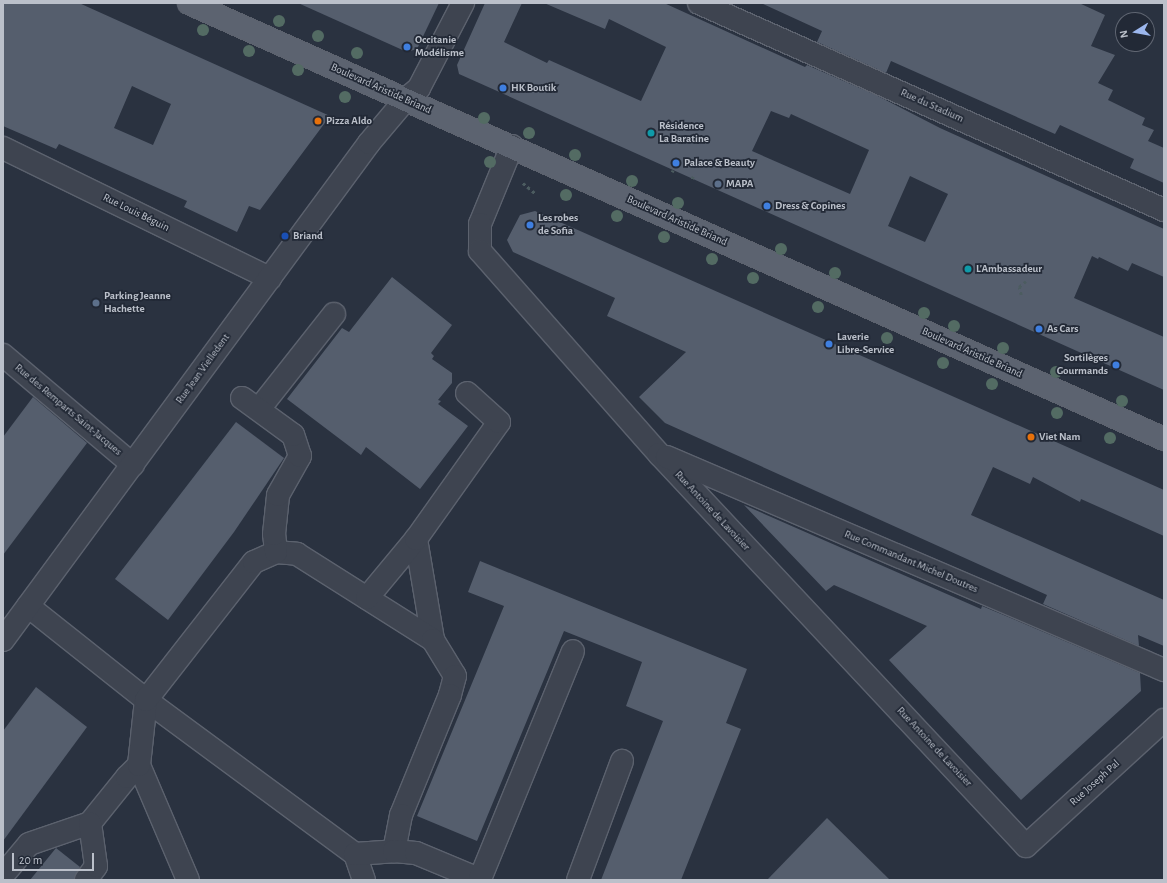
<!DOCTYPE html>
<html>
<head>
<meta charset="utf-8">
<style>
  body { margin:0 }
  #map { position:relative; width:1167px; height:883px; overflow:hidden; background:#2a3240; font-family:"Alegreya Sans",sans-serif }
  div>[style] { position:absolute }
  [style*='--x'] { left:calc(var(--x)*1px); top:calc(var(--y)*1px); width:calc(var(--w)*1px); rotate:calc(var(--a)*1deg) }
  .building>* { inset:0; background:#555e6d }
  .path>* { height:2.5px; margin-top:-1.25px; transform-origin:0; background:repeating-linear-gradient(90deg,#4c5c60 0 3px,transparent 0 6px) }
  .roads { filter:drop-shadow(1px 0 #5c626e) drop-shadow(-1px 0 #5c626e) drop-shadow(0 1px #5c626e) drop-shadow(0 -1px #5c626e) }
  .minor>* { height:22px; margin:-11px; padding:0 11px; transform-origin:11px; border-radius:11px; background:#3e4450 }
  .major>* { height:22px; margin:-11px; padding:0 11px; transform-origin:11px; border-radius:11px; background:#5c6370 }
  .trees>* { width:12px; height:12px; margin:-6px; border-radius:50%; background:#536b63 }
  .dots>* { width:11px; height:11px; translate:-50% -50%; box-sizing:border-box; border:2px solid #222936; border-radius:50% }
  span { translate:-50% -50%; white-space:nowrap; text-align:center; line-height:1.15; -webkit-text-stroke:3.5px #222936; paint-order:stroke }
  .poi-label { font-size:11px; color:#bbc0ca; font-weight:700 }
  .left { translate:0 -50%; text-align:left }
  .right { translate:-100% -50%; text-align:right }
  .street-label { font-size:11px; color:#bbc0ca }
  .frame { position:absolute; inset:0; border:4px solid #bbc0ca; pointer-events:none }
  .north { position:absolute; left:1115px; top:12px; width:40px; height:40px; box-sizing:border-box; background:#222936; border:1px solid #5f6571; border-radius:50%; rotate:259deg; font-size:11px; font-weight:700; line-height:16px; text-align:center; color:#bbc0ca }
  .north::after { content:''; display:block; margin:auto; width:14px; height:18px; background:#9cb7ee; clip-path:polygon(50% 0,100% 100%,50% 72%,0 100%) }
  .scale { position:absolute; left:12px; top:853px; width:82px; height:18px; box-sizing:border-box; border:2px solid #bbc0ca; border-top:0; padding-left:5px; font-size:12px; line-height:14px; white-space:nowrap; color:#bbc0ca; -webkit-text-stroke:3px #222936; paint-order:stroke }
</style>
</head>
<body>
<div id="map">
  <div class="building">
    <div style="clip-path:polygon(evenodd,3px 3px,79px 3px,330px 116px,260px 210px,249px 206px,237px 232px,184px 207px,187px 201px,59px 144px,56px 149px,3px 126px,3px 3px,132px 86px,171px 104px,153px 145px,114px 128px,132px 86px)"></div>
    <div style="clip-path:polygon(298px 3px,439px 3px,417px 49px,407px 52px)"></div>
    <div style="clip-path:polygon(evenodd,485px 3px,522px 3px,504px 42px,547px 63px,549px 60px,641px 101px,666px 47px,609px 19px,605px 29px,544px 3px,664px 3px,805px 67px,807px 65px,876px 95px,940px 128px,1164px 229px,1164px 277px,1132px 263px,1128px 271px,1099px 257px,1098px 259px,1092px 256px,1074px 298px,1164px 337px,1164px 390px,459px 74px,457px 65px,485px 3px,771px 111px,789px 118px,791px 114px,869px 150px,850px 194px,752px 151px,771px 111px,485px 3px,910px 176px,948px 194px,925px 242px,888px 226px,910px 176px)"></div>
    <div style="clip-path:polygon(761px 3px,1079px 3px,1105px 15px,1091px 46px,1115px 55px,1098px 83px,1113px 90px,1108px 100px,1145px 118px,1142px 125px,1154px 130px,1148px 141px,1164px 148px,1164px 183px,1130px 168px,1134px 159px,1060px 125px,1055px 134px,891px 61px,886px 73px,817px 42px,822px 31px)"></div>
    <div style="clip-path:polygon(535px 211px,1164px 490px,1164px 536px,1081px 499px,1080px 502px,1033px 477px,1030px 484px,993px 467px,971px 515px,1164px 600px,1164px 646px,1138px 635px,1139px 646px,1043px 604px,1047px 595px,665px 423px,639px 397px,686px 352px,607px 316px,615px 298px,513px 252px,507px 240px,520px 215px)"></div>
    <div style="clip-path:polygon(392px 277px,452px 325px,431px 353px,434px 356px,432px 359px,452px 373px,452px 383px,438px 400px,441px 401px,438px 404px,468px 426px,420px 489px,366px 447px,361px 455px,287px 399px,342px 328px,349px 332px)"></div>
    <div style="clip-path:polygon(33px 397px,87px 443px,3px 555px,3px 437px)"></div>
    <div style="clip-path:polygon(236px 422px,284px 458px,234px 532px,168px 620px,115px 579px)"></div>
    <div style="clip-path:polygon(744px 505px,981px 609px,982px 606px,1006px 616px,1140px 673px,1141px 691px,1021px 800px,889px 660px,927px 626px,834px 585px,826px 591px)"></div>
    <div style="clip-path:polygon(480px 561px,747px 669px,726px 723px,741px 729px,681px 880px,601px 880px,663px 721px,626px 706px,642px 662px,564px 631px,477px 841px,417px 816px,504px 606px,468px 592px)"></div>
    <div style="clip-path:polygon(36px 687px,87px 727px,3px 841px,3px 731px)"></div>
    <div style="clip-path:polygon(827px 818px,890px 880px,767px 880px)"></div>
    <div style="clip-path:polygon(56px 848px,80px 867px,74px 880px,30px 880px)"></div>
  </div>
  <div class="path">
    <div style="--x:672;--y:172;--w:2;--a:-63"></div>
    <div style="--x:692;--y:179;--w:3;--a:-72"></div>
    <div style="--x:523;--y:183;--w:16;--a:40"></div>
    <div style="--x:1021;--y:295;--w:8;--a:-104"></div>
    <div style="--x:1019;--y:287;--w:9;--a:-41"></div>
  </div>
  <div class="roads">
    <div class="minor">
      <div style="--x:699;--y:3;--w:509;--a:24"></div>
      <div style="--x:512;--y:146;--w:84;--a:112.3"></div>
      <div style="--x:480;--y:224;--w:27;--a:90"></div>
      <div style="--x:480;--y:251;--w:271;--a:48.6"></div>
      <div style="--x:659;--y:454;--w:537;--a:46.89"></div>
      <div style="--x:1026;--y:846;--w:187;--a:-42.4"></div>
      <div style="--x:3;--y:148;--w:297;--a:26"></div>
      <div style="--x:3;--y:355;--w:170;--a:40.2"></div>
      <div style="--x:259;--y:409;--w:121;--a:-51.7"></div>
      <div style="--x:667;--y:457;--w:541;--a:23.2"></div>
      <div style="--x:416;--y:539;--w:102;--a:80.4"></div>
      <div style="--x:276;--y:552;--w:21;--a:5"></div>
      <div style="--x:297;--y:554;--w:161;--a:32.3"></div>
      <div style="--x:433;--y:640;--w:42;--a:58.6"></div>
      <div style="--x:455;--y:676;--w:20;--a:105"></div>
      <div style="--x:450;--y:695;--w:130;--a:112.2"></div>
      <div style="--x:401;--y:815;--w:37;--a:101"></div>
      <div style="--x:367;--y:598;--w:77;--a:-50.3"></div>
      <div style="--x:416;--y:539;--w:143;--a:-54.6"></div>
      <div style="--x:499;--y:422;--w:43;--a:-137.8"></div>
      <div style="--x:28;--y:606;--w:151;--a:38.5"></div>
      <div style="--x:146;--y:700;--w:260;--a:36.4"></div>
      <div style="--x:355;--y:854;--w:28;--a:71"></div>
      <div style="--x:3;--y:640;--w:617;--a:-53.63"></div>
      <div style="--x:369;--y:143;--w:57;--a:-49.9"></div>
      <div style="--x:406;--y:99;--w:17;--a:-40"></div>
      <div style="--x:419;--y:88;--w:96;--a:-62.6"></div>
      <div style="--x:355;--y:854;--w:39;--a:-4"></div>
      <div style="--x:394;--y:851;--w:22;--a:5"></div>
      <div style="--x:416;--y:853;--w:70;--a:22.6"></div>
      <div style="--x:3;--y:875;--w:40;--a:-50"></div>
      <div style="--x:29;--y:844;--w:65;--a:-19"></div>
      <div style="--x:90;--y:823;--w:59;--a:-51.2"></div>
      <div style="--x:127;--y:777;--w:17;--a:-45"></div>
      <div style="--x:480;--y:879;--w:246;--a:-67.8"></div>
      <div style="--x:86;--y:880;--w:17;--a:-54"></div>
      <div style="--x:96;--y:866;--w:43;--a:-97.9"></div>
      <div style="--x:188;--y:880;--w:125;--a:-113.1"></div>
      <div style="--x:139;--y:765;--w:65;--a:-83.9"></div>
      <div style="--x:146;--y:700;--w:175;--a:-52"></div>
      <div style="--x:254;--y:562;--w:24;--a:-24"></div>
      <div style="--x:276;--y:552;--w:18;--a:-96"></div>
      <div style="--x:274;--y:534;--w:39;--a:-84"></div>
      <div style="--x:278;--y:495;--w:45;--a:-60.6"></div>
      <div style="--x:300;--y:456;--w:22;--a:-108"></div>
      <div style="--x:293;--y:435;--w:63;--a:-144"></div>
      <div style="--x:578;--y:880;--w:127;--a:-69.7"></div>
    </div>
    <div class="major">
      <div style="--x:189;--y:3;--w:1068;--a:24.09"></div>
    </div>
  </div>
  <div class="trees">
    <div style="left:279px;top:21px"></div>
    <div style="left:203px;top:30px"></div>
    <div style="left:318px;top:36px"></div>
    <div style="left:249px;top:51px"></div>
    <div style="left:357px;top:53px"></div>
    <div style="left:298px;top:70px"></div>
    <div style="left:345px;top:97px"></div>
    <div style="left:484px;top:118px"></div>
    <div style="left:529px;top:133px"></div>
    <div style="left:575px;top:155px"></div>
    <div style="left:490px;top:162px"></div>
    <div style="left:632px;top:181px"></div>
    <div style="left:566px;top:195px"></div>
    <div style="left:678px;top:203px"></div>
    <div style="left:617px;top:216px"></div>
    <div style="left:664px;top:237px"></div>
    <div style="left:781px;top:249px"></div>
    <div style="left:712px;top:259px"></div>
    <div style="left:835px;top:273px"></div>
    <div style="left:753px;top:278px"></div>
    <div style="left:818px;top:307px"></div>
    <div style="left:924px;top:313px"></div>
    <div style="left:954px;top:326px"></div>
    <div style="left:887px;top:338px"></div>
    <div style="left:1003px;top:348px"></div>
    <div style="left:943px;top:363px"></div>
    <div style="left:1056px;top:372px"></div>
    <div style="left:992px;top:384px"></div>
    <div style="left:1122px;top:401px"></div>
    <div style="left:1057px;top:413px"></div>
    <div style="left:1110px;top:438px"></div>
  </div>
  <div class="dots">
    <div style="left:407px;top:47px;background:#3f7fe0"></div>
    <div style="left:503px;top:88px;background:#3f7fe0"></div>
    <div style="left:318px;top:121px;background:#e8710a"></div>
    <div style="left:651px;top:133px;background:#0f9aa8"></div>
    <div style="left:676px;top:163px;background:#3f7fe0"></div>
    <div style="left:718px;top:184px;background:#5c6f8a"></div>
    <div style="left:767px;top:206px;background:#3f7fe0"></div>
    <div style="left:530px;top:225px;background:#3f7fe0"></div>
    <div style="left:285px;top:236px;background:#1a4fb4"></div>
    <div style="left:968px;top:269px;background:#0f9aa8"></div>
    <div style="left:96px;top:303px;background:#5c6f8a"></div>
    <div style="left:1039px;top:329px;background:#3f7fe0"></div>
    <div style="left:829px;top:344px;background:#3f7fe0"></div>
    <div style="left:1116px;top:365px;background:#3f7fe0"></div>
    <div style="left:1031px;top:437px;background:#e8710a"></div>
  </div>
  <div class="poi-label">
    <span class="left" style="left:415px;top:47px">Occitanie<br>Modélisme</span>
    <span class="left" style="left:511px;top:88px">HK Boutik</span>
    <span class="left" style="left:326px;top:121px">Pizza Aldo</span>
    <span class="left" style="left:659px;top:133px">Résidence<br>La Baratine</span>
    <span class="left" style="left:684px;top:163px">Palace &amp; Beauty</span>
    <span class="left" style="left:726px;top:184px">MAPA</span>
    <span class="left" style="left:775px;top:206px">Dress &amp; Copines</span>
    <span class="left" style="left:538px;top:225px">Les robes<br>de Sofia</span>
    <span class="left" style="left:293px;top:236px">Briand</span>
    <span class="left" style="left:976px;top:269px">L'Ambassadeur</span>
    <span class="left" style="left:104px;top:303px">Parking Jeanne<br>Hachette</span>
    <span class="left" style="left:1047px;top:329px">As Cars</span>
    <span class="left" style="left:837px;top:344px">Laverie<br>Libre-Service</span>
    <span class="right" style="left:1108px;top:365px">Sortilèges<br>Gourmands</span>
    <span class="left" style="left:1039px;top:437px">Viet Nam</span>
  </div>
  <div class="street-label">
    <span style="left:381px;top:89px;rotate:24deg">Boulevard Aristide Briand</span>
    <span style="left:932px;top:106px;rotate:24deg">Rue du Stadium</span>
    <span style="left:136px;top:213px;rotate:26deg">Rue Louis Béguin</span>
    <span style="left:677px;top:221px;rotate:24deg">Boulevard Aristide Briand</span>
    <span style="left:972px;top:353px;rotate:24deg">Boulevard Aristide Briand</span>
    <span style="left:203px;top:369px;rotate:-54deg">Rue Jean Vielledent</span>
    <span style="left:68px;top:410px;rotate:40deg">Rue des Remparts Saint-Jacques</span>
    <span style="left:712px;top:511px;rotate:47deg">Rue Antoine de Lavoisier</span>
    <span style="left:911px;top:562px;rotate:23deg">Rue Commandant Michel Doutres</span>
    <span style="left:934px;top:747px;rotate:47deg">Rue Antoine de Lavoisier</span>
    <span style="left:1095px;top:783px;rotate:-42deg">Rue Joseph Pal</span>
  </div>
  <div class="frame"></div>
  <div class="north">N</div>
  <div class="scale">20 m</div>
</div>
</body>
</html>
